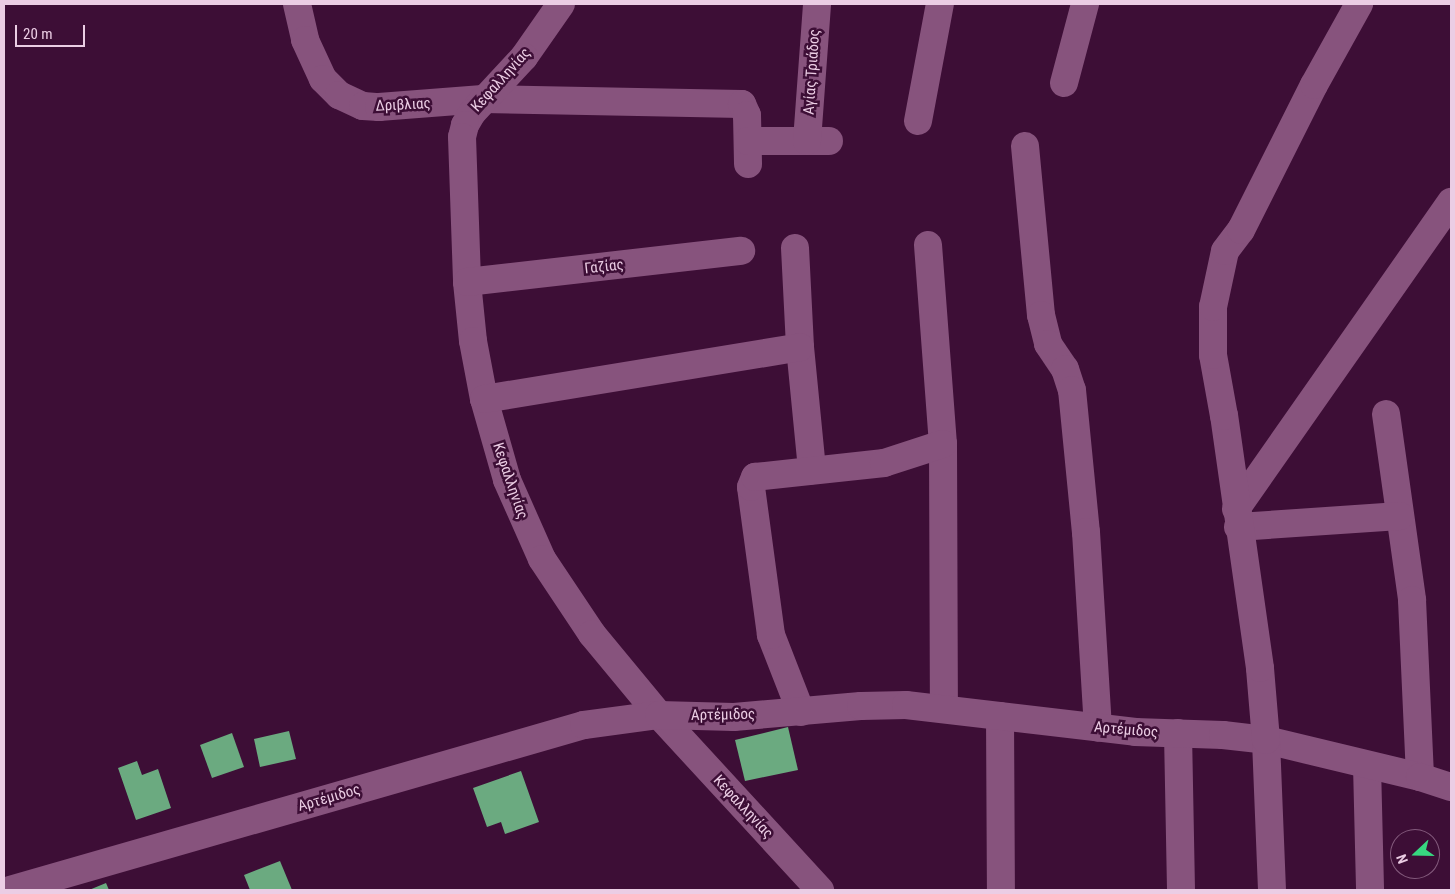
<!DOCTYPE html>
<html>
<head>
<meta charset="utf-8">
<style>
  body { margin:0 }
  #map { position:relative; width:1455px; height:894px; overflow:hidden; background:#3d0e36; font-family:"Roboto Condensed",sans-serif }
  div>[style] { position:absolute }
  [style*='--x'] { left:calc(var(--x)*1px); top:calc(var(--y)*1px); width:calc(var(--w)*1px); rotate:calc(var(--a)*1deg) }
  .building>* { inset:0; background:#6baa80 }
  .minor>* { height:28px; margin:-14px; padding:0 14px; transform-origin:14px; border-radius:14px; background:#87537d }
  span { translate:-50% -50%; white-space:nowrap; text-align:center; line-height:1.15; -webkit-text-stroke:5px #3d0e36; paint-order:stroke }
  .street-label { font-size:15px; color:#ebcde4 }
  .frame { position:absolute; inset:0; border:5px solid #ebcde4; pointer-events:none }
  .north { position:absolute; left:1390px; top:829px; width:50px; height:50px; box-sizing:border-box; background:#3d0e36; border:1px solid #835a7c; border-radius:50%; rotate:249deg; font-size:14px; font-weight:700; line-height:20px; text-align:center; color:#ebcde4 }
  .north::after { content:''; display:block; margin:auto; width:18px; height:22px; background:#37d880; clip-path:polygon(50% 0,100% 100%,50% 72%,0 100%) }
  .scale { position:absolute; left:15px; top:25px; width:70px; height:22px; box-sizing:border-box; border:2px solid #ebcde4; border-top:0; padding-left:6px; font-size:15px; line-height:18px; white-space:nowrap; color:#ebcde4; -webkit-text-stroke:4px #3d0e36; paint-order:stroke }
</style>
</head>
<body>
<div id="map">
  <div class="building">
    <div style="clip-path:polygon(788px 727px,798px 770px,745px 781px,735px 740px)"></div>
    <div style="clip-path:polygon(289px 731px,296px 759px,260px 767px,254px 739px)"></div>
    <div style="clip-path:polygon(232px 733px,244px 767px,212px 778px,200px 745px)"></div>
    <div style="clip-path:polygon(137px 761px,142px 775px,158px 769px,171px 808px,136px 820px,118px 768px)"></div>
    <div style="clip-path:polygon(521px 771px,539px 822px,505px 834px,501px 822px,487px 827px,473px 788px)"></div>
    <div style="clip-path:polygon(280px 861px,292px 890px,250px 890px,244px 875px)"></div>
    <div style="clip-path:polygon(106px 883px,109px 890px,89px 890px)"></div>
  </div>
  <div class="minor">
    <div style="--x:297;--y:4;--w:37;--a:77"></div>
    <div style="--x:305;--y:40;--w:43;--a:65.2"></div>
    <div style="--x:323;--y:79;--w:23;--a:45"></div>
    <div style="--x:339;--y:95;--w:26;--a:25"></div>
    <div style="--x:363;--y:106;--w:16;--a:4"></div>
    <div style="--x:379;--y:107;--w:104;--a:-4.4"></div>
    <div style="--x:483;--y:99;--w:259;--a:1.1"></div>
    <div style="--x:742;--y:104;--w:12;--a:66"></div>
    <div style="--x:747;--y:115;--w:49;--a:88.8"></div>
    <div style="--x:561;--y:4;--w:65;--a:124.9"></div>
    <div style="--x:524;--y:57;--w:76;--a:132.9"></div>
    <div style="--x:472;--y:113;--w:14;--a:120"></div>
    <div style="--x:465;--y:125;--w:12;--a:104"></div>
    <div style="--x:462;--y:137;--w:145;--a:88"></div>
    <div style="--x:467;--y:282;--w:59;--a:84.2"></div>
    <div style="--x:473;--y:341;--w:59;--a:79.3"></div>
    <div style="--x:484;--y:399;--w:84;--a:74.1"></div>
    <div style="--x:507;--y:480;--w:86;--a:66.1"></div>
    <div style="--x:542;--y:559;--w:90;--a:56.3"></div>
    <div style="--x:592;--y:634;--w:105;--a:50.4"></div>
    <div style="--x:659;--y:715;--w:238;--a:47.4"></div>
    <div style="--x:1064;--y:83;--w:82;--a:-75.1"></div>
    <div style="--x:918;--y:121;--w:119;--a:-79.4"></div>
    <div style="--x:748;--y:141;--w:81;--a:0"></div>
    <div style="--x:807;--y:141;--w:137;--a:-85.8"></div>
    <div style="--x:1025;--y:146;--w:170;--a:84.6"></div>
    <div style="--x:1041;--y:315;--w:30;--a:76"></div>
    <div style="--x:1048;--y:344;--w:30;--a:56"></div>
    <div style="--x:1065;--y:369;--w:22;--a:72"></div>
    <div style="--x:1072;--y:390;--w:143;--a:84.4"></div>
    <div style="--x:1086;--y:532;--w:196;--a:86.5"></div>
    <div style="--x:928;--y:245;--w:200;--a:85.7"></div>
    <div style="--x:943;--y:444;--w:265;--a:89.8"></div>
    <div style="--x:795;--y:248;--w:99;--a:87.1"></div>
    <div style="--x:800;--y:347;--w:124;--a:84.4"></div>
    <div style="--x:467;--y:282;--w:276;--a:-6.5"></div>
    <div style="--x:484;--y:399;--w:320;--a:-9.3"></div>
    <div style="--x:1386;--y:414;--w:188;--a:82"></div>
    <div style="--x:1412;--y:600;--w:177;--a:87.4"></div>
    <div style="--x:1236;--y:509;--w:375;--a:-55"></div>
    <div style="--x:1238;--y:527;--w:162;--a:-3.9"></div>
    <div style="--x:801;--y:712;--w:83;--a:-111.3"></div>
    <div style="--x:771;--y:635;--w:149;--a:-97.7"></div>
    <div style="--x:751;--y:487;--w:11;--a:-68"></div>
    <div style="--x:755;--y:477;--w:130;--a:-6.2"></div>
    <div style="--x:884;--y:463;--w:62;--a:-17.9"></div>
    <div style="--x:1000;--y:716;--w:174;--a:89.7"></div>
    <div style="--x:1178;--y:733;--w:157;--a:88.9"></div>
    <div style="--x:1367;--y:765;--w:125;--a:88.6"></div>
    <div style="--x:10;--y:890;--w:597;--a:-16.04"></div>
    <div style="--x:584;--y:725;--w:76;--a:-7.6"></div>
    <div style="--x:659;--y:715;--w:75;--a:1.5"></div>
    <div style="--x:734;--y:717;--w:127;--a:-5"></div>
    <div style="--x:861;--y:706;--w:45;--a:-1.3"></div>
    <div style="--x:906;--y:705;--w:231;--a:6.7"></div>
    <div style="--x:1135;--y:732;--w:88;--a:2"></div>
    <div style="--x:1223;--y:735;--w:43;--a:6.6"></div>
    <div style="--x:1266;--y:740;--w:158;--a:13.5"></div>
    <div style="--x:1420;--y:777;--w:33;--a:18"></div>
    <div style="--x:1272;--y:890;--w:150;--a:-92.3"></div>
    <div style="--x:1266;--y:740;--w:72;--a:-94.8"></div>
    <div style="--x:1260;--y:668;--w:255;--a:-98.1"></div>
    <div style="--x:1224;--y:416;--w:62;--a:-100.2"></div>
    <div style="--x:1213;--y:355;--w:48;--a:-90"></div>
    <div style="--x:1213;--y:307;--w:57;--a:-77.9"></div>
    <div style="--x:1225;--y:251;--w:26;--a:-53"></div>
    <div style="--x:1241;--y:230;--w:162;--a:-63.3"></div>
    <div style="--x:1314;--y:85;--w:93;--a:-60.9"></div>
  </div>
  <div class="street-label">
    <span style="left:812px;top:72px;rotate:-86deg">Αγίας Τριάδος</span>
    <span style="left:501px;top:80px;rotate:-48deg">Κεφαλληνίας</span>
    <span style="left:403px;top:105px;rotate:-3deg">Δριβλιας</span>
    <span style="left:604px;top:267px;rotate:-6deg">Γαζίας</span>
    <span style="left:510px;top:481px;rotate:71deg">Κεφαλληνίας</span>
    <span style="left:723px;top:715px;rotate:-1deg">Αρτέμιδος</span>
    <span style="left:1126px;top:730px;rotate:5deg">Αρτέμιδος</span>
    <span style="left:329px;top:798px;rotate:-16deg">Αρτέμιδος</span>
    <span style="left:743px;top:807px;rotate:47deg">Κεφαλληνίας</span>
  </div>
  <div class="frame"></div>
  <div class="north">N</div>
  <div class="scale">20 m</div>
</div>
</body>
</html>
